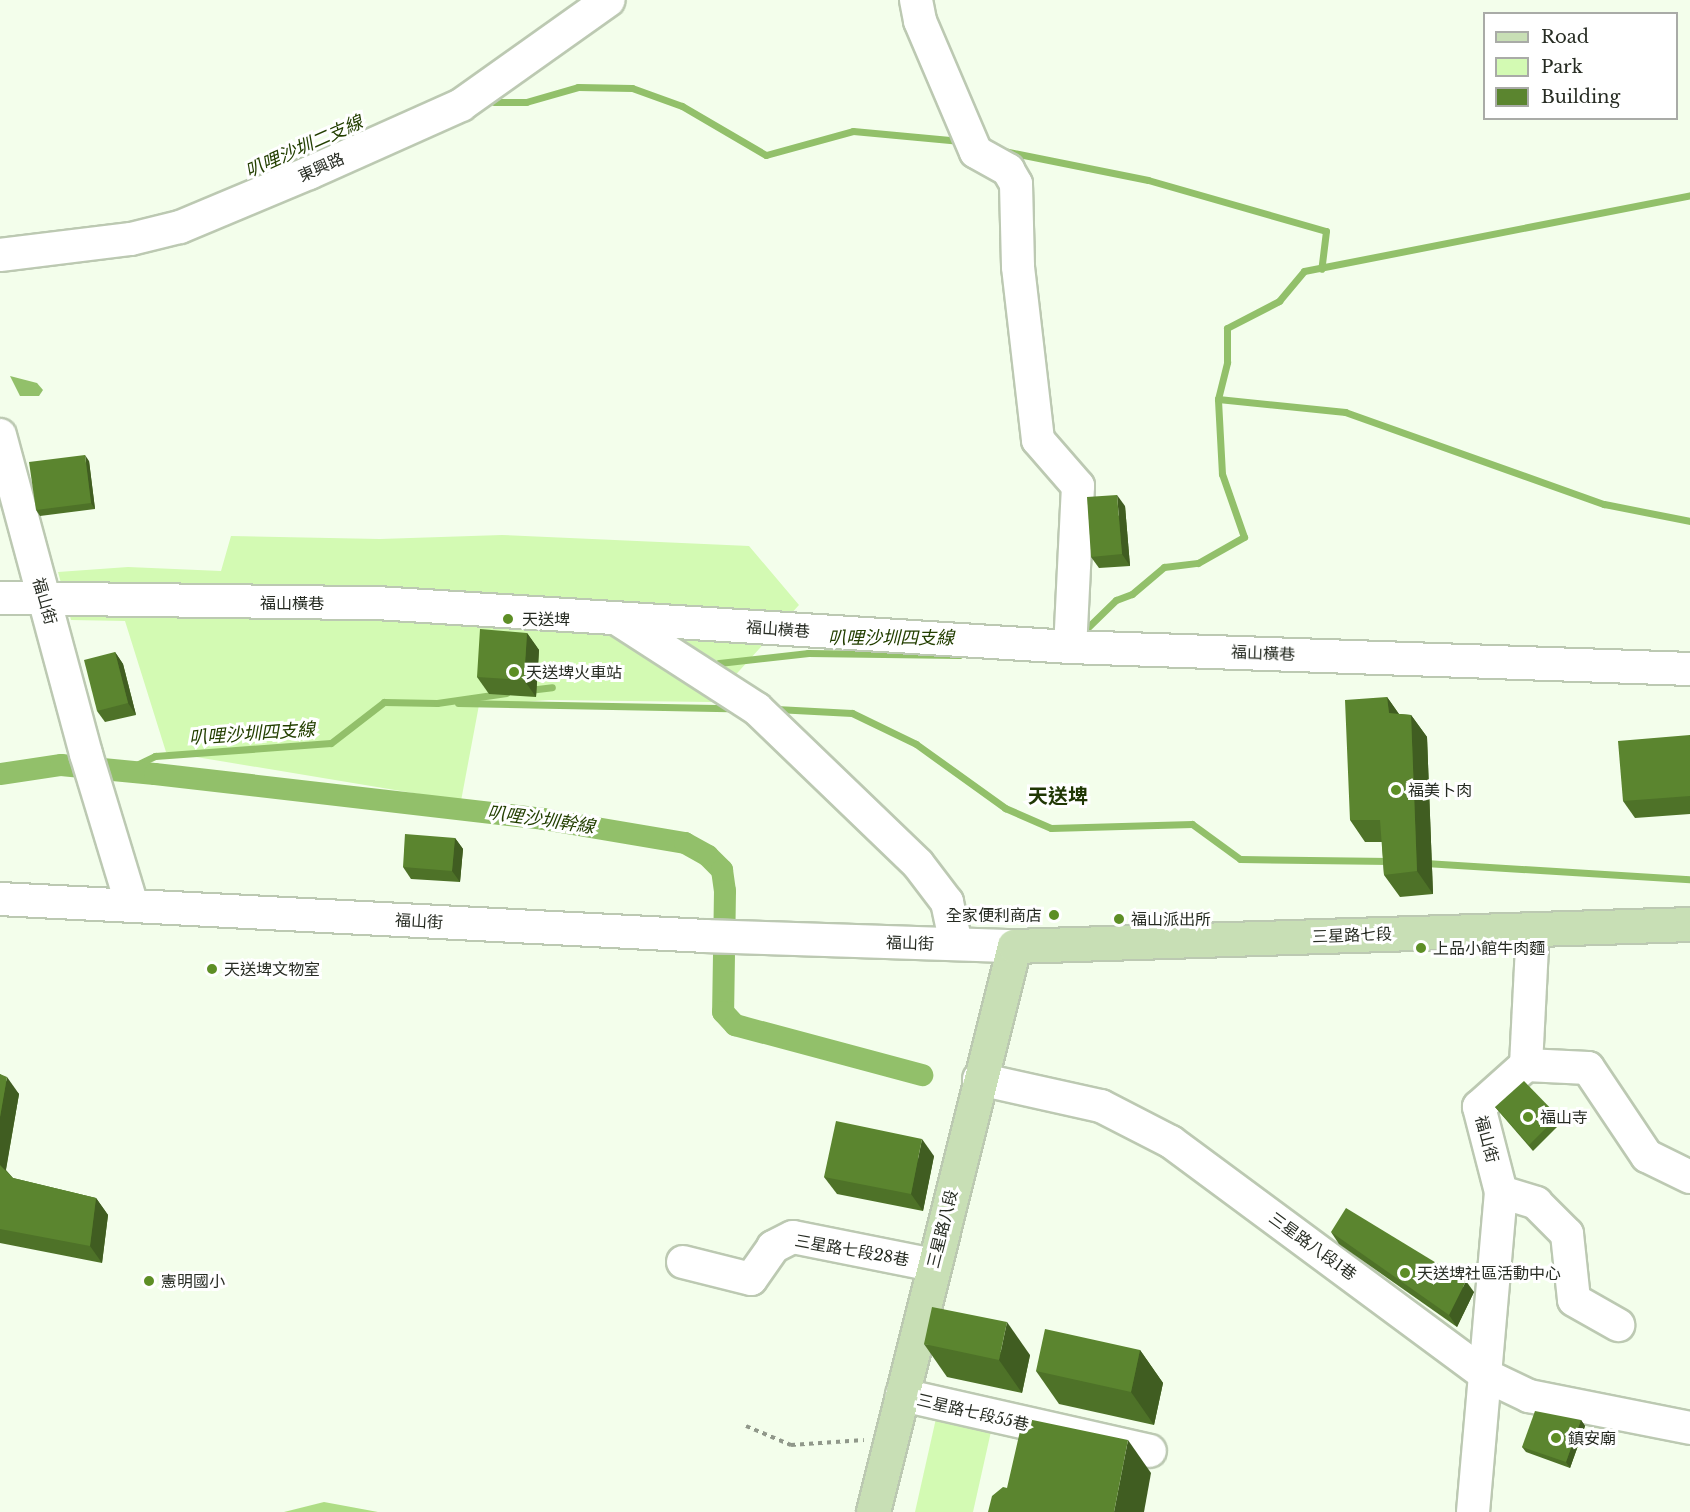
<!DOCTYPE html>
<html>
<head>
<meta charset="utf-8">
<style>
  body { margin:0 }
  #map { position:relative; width:1690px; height:1512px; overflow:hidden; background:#f3feeb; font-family:"Libre Baskerville","Noto Sans TC",serif }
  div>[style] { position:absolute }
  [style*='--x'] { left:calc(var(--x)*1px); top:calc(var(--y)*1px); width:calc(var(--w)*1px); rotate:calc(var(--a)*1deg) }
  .green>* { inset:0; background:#d3fab3 }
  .forest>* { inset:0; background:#aedd85 }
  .water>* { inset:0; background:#92c06a }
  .stream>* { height:7px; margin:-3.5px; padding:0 3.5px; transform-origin:3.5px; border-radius:3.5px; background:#92c06a }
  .canal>* { height:22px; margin:-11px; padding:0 11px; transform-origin:11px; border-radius:11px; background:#92c06a }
  .path>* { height:4px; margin-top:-2px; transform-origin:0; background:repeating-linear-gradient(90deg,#90988a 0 4.5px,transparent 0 9px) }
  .roads { filter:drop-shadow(2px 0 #bcc9b2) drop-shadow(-2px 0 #bcc9b2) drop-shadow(0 2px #bcc9b2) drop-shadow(0 -2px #bcc9b2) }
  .minor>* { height:32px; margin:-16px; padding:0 16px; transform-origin:16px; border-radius:16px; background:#fff }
  .major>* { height:33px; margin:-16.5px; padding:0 16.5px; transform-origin:16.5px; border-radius:16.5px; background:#c8dfb5 }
  .wall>* { inset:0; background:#4e7228 }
  .shaded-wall>* { inset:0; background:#405d21 }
  .building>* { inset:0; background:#5b852f }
  .dots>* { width:16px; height:16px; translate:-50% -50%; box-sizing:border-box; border:3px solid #fff; border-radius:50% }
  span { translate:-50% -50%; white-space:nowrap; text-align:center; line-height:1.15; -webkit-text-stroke:6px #fff; paint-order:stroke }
  .street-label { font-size:16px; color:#272c23 }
  .poi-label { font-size:16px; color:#272c23 }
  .left { translate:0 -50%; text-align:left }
  .right { translate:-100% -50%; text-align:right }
  .water-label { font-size:18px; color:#233f00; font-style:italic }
  .quarter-label { font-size:20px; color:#203704; font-weight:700 }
  .legend { position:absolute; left:1483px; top:12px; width:195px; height:108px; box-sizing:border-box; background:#fff; border:2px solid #a9aba7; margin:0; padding:8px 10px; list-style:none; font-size:18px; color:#272c23 }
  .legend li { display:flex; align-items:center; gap:12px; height:30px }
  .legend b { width:30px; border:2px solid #a9aba7 }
</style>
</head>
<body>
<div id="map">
  <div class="green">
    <div style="clip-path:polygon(502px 535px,749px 546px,799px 605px,711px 702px,549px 700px,479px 705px,461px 801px,166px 752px,125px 621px,71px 620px,58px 572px,128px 567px,221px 571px,231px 536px,380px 539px)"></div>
    <div style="clip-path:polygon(937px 1414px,992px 1427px,973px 1512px,915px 1512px)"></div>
  </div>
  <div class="forest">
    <div style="clip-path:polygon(324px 1502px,378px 1512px,284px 1512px)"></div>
  </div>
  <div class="water">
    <div style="clip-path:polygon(10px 376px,37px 383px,43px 390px,39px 396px,20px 396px)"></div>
  </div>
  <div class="stream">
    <div style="--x:494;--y:102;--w:32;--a:0"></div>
    <div style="--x:526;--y:102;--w:54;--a:-16.1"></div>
    <div style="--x:578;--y:87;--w:54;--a:1.1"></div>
    <div style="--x:632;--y:88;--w:53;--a:19.8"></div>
    <div style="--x:682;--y:106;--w:97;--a:30.3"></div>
    <div style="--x:766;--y:155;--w:90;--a:-15.4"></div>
    <div style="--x:853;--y:131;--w:108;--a:5.3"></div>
    <div style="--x:999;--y:150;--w:152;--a:11.4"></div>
    <div style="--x:1148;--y:180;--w:185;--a:16"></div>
    <div style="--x:1326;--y:231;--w:38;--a:97"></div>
    <div style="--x:1218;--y:399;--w:38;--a:-76"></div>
    <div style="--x:1227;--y:362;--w:34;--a:-90"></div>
    <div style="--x:1227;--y:328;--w:59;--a:-27.4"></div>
    <div style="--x:1279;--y:301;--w:39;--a:-50"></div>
    <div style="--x:1304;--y:271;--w:393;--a:-11.1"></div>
    <div style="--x:1081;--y:634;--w:49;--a:-44.2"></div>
    <div style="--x:1116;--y:600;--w:17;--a:-21"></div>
    <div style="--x:1132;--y:594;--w:42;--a:-40.2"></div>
    <div style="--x:1164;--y:567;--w:34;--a:-7"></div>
    <div style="--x:1198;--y:563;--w:53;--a:-29.5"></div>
    <div style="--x:1244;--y:537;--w:67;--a:-109.2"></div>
    <div style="--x:1222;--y:474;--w:75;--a:-93.1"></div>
    <div style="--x:1218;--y:399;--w:128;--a:5.8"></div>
    <div style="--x:1345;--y:412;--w:275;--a:19.6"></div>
    <div style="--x:1604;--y:504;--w:88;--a:11.2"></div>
    <div style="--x:719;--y:663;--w:90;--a:-6.4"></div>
    <div style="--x:808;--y:653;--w:151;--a:0.8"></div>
    <div style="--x:529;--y:690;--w:23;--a:-7"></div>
    <div style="--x:458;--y:703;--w:271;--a:1.1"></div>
    <div style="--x:776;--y:709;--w:76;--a:3"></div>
    <div style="--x:852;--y:713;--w:71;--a:25.8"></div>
    <div style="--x:916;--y:744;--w:110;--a:35.7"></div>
    <div style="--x:1005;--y:808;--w:50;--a:23.5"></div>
    <div style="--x:1051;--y:828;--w:141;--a:-1.6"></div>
    <div style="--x:1192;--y:824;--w:59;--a:36.1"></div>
    <div style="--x:1240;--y:859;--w:150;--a:0.8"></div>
    <div style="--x:122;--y:772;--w:37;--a:-26"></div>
    <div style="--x:155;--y:756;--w:176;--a:-4.2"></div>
    <div style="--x:331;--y:743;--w:67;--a:-37.7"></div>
    <div style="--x:384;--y:702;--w:53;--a:1.1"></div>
    <div style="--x:437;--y:703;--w:70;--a:-8.2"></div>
    <div style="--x:1425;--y:863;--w:265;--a:3.5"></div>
  </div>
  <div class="canal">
    <div style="--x:0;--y:774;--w:62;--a:-8.4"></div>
    <div style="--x:61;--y:765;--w:94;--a:5.5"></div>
    <div style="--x:155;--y:774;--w:391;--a:6.6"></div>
    <div style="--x:543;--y:819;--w:144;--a:9.6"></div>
    <div style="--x:685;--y:843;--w:26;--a:29"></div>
    <div style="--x:708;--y:856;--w:20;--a:45"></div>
    <div style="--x:722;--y:870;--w:21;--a:82"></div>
    <div style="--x:725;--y:891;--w:121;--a:90.9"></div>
    <div style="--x:723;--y:1012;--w:18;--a:47"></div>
    <div style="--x:735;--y:1025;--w:194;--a:15"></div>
  </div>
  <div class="path">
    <div style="--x:746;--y:1426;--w:49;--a:22.9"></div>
    <div style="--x:791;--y:1445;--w:73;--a:-3.9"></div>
  </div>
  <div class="roads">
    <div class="minor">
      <div style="--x:916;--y:0;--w:21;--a:79"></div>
      <div style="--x:920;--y:21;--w:142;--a:66.9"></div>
      <div style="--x:976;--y:152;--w:37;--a:29"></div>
      <div style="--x:1008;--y:170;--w:16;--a:60"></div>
      <div style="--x:1016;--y:184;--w:83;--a:88.6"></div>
      <div style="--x:1018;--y:267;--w:174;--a:83.4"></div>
      <div style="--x:1038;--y:440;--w:61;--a:49"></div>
      <div style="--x:1078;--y:486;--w:161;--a:92.8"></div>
      <div style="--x:0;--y:255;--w:132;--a:-7"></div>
      <div style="--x:131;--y:239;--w:50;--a:-13.8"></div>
      <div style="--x:180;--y:227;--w:140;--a:-22.7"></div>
      <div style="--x:309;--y:173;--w:167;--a:-24.1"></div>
      <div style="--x:461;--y:105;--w:181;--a:-35.4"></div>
      <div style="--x:0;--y:435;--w:330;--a:74.9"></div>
      <div style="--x:86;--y:754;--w:158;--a:73.1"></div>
      <div style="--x:0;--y:598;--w:377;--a:0.8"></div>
      <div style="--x:377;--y:603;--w:694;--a:3.63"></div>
      <div style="--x:1070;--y:647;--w:620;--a:2.03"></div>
      <div style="--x:619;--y:620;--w:164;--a:32.8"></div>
      <div style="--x:757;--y:709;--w:223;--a:43.9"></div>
      <div style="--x:918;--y:864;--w:48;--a:52.7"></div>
      <div style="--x:947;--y:902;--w:43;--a:77.9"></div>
      <div style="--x:0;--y:899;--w:706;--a:3"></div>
      <div style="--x:705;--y:936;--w:309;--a:1.9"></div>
      <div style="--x:1526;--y:1065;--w:136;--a:-87.1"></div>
      <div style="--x:979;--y:1079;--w:125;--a:12.5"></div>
      <div style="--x:1101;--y:1106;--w:79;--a:27.2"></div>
      <div style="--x:1171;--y:1142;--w:393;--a:36.5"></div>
      <div style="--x:1487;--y:1376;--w:47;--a:25.5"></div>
      <div style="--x:1529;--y:1396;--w:164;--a:11.2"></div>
      <div style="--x:1501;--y:1192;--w:37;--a:17"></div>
      <div style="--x:1536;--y:1203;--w:44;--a:45"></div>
      <div style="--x:1567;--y:1234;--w:66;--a:83.9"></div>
      <div style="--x:1574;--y:1300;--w:51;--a:29.6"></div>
      <div style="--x:683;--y:1262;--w:70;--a:14"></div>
      <div style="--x:751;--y:1279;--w:39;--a:-55"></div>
      <div style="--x:773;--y:1247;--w:22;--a:-27"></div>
      <div style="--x:793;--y:1237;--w:143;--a:11.3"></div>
      <div style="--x:902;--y:1395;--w:254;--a:12.7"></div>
      <div style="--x:1473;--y:1512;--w:321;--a:-85"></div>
      <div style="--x:1501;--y:1192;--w:88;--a:-104.5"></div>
      <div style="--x:1479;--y:1107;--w:63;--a:-41.8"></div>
      <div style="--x:1526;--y:1065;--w:62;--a:2.8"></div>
      <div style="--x:1588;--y:1068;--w:106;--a:56.2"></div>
      <div style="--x:1647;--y:1156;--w:48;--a:26"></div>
    </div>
    <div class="major">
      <div style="--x:873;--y:1512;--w:583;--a:-76.01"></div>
      <div style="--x:1014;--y:946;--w:676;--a:-1.86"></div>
    </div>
  </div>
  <div class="wall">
    <div style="clip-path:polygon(89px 461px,95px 509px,40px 516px,36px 510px)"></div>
    <div style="clip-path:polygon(1125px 506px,1130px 566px,1099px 568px,1091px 557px)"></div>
    <div style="clip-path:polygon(527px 633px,539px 650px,536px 697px,489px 694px,477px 677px)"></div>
    <div style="clip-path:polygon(115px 652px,123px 664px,136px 715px,105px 722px,97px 711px)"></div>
    <div style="clip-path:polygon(1387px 697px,1399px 714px,1411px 715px,1427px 737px,1433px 894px,1400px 897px,1384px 875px,1382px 842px,1365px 842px,1350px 820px)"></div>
    <div style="clip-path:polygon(1690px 735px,1690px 814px,1635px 818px,1623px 801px)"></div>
    <div style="clip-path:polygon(455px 838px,463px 849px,460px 882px,411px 879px,403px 867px)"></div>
    <div style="clip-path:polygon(0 1074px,19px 1094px,6px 1170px,13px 1178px,96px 1198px,108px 1215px,102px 1263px,0 1243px)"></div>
    <div style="clip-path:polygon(1495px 1107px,1558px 1116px,1562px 1122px,1533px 1151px)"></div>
    <div style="clip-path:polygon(934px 1156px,923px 1211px,837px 1194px,824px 1177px)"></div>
    <div style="clip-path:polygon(1331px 1232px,1474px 1292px,1457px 1327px,1339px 1244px)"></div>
    <div style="clip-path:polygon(924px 1344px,1030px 1355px,1022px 1393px,947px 1377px)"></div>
    <div style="clip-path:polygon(1140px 1350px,1163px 1383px,1154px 1425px,1059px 1404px,1036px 1371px)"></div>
    <div style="clip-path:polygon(1581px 1420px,1585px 1426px,1570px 1468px,1526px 1452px,1522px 1447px)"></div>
  </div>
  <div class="shaded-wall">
    <div style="clip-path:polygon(85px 455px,89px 461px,95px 509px,91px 503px)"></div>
    <div style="clip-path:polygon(1117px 495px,1125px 506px,1130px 566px,1122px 554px)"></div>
    <div style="clip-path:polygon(527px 633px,539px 650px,536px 697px,524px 680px)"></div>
    <div style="clip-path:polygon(115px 652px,123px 664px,136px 715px,128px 703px)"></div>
    <div style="clip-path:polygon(1387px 697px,1403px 720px,1389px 713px)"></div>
    <div style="clip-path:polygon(1411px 715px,1427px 737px,1433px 894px,1417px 871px)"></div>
    <div style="clip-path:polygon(455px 838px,463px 849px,460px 882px,452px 871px)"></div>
    <div style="clip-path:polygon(7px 1077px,19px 1094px,5px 1174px,0 1167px,0 1117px)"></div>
    <div style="clip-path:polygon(922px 1139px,934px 1156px,923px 1211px,911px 1194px)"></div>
    <div style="clip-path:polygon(96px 1198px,108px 1215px,102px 1263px,90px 1246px)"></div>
    <div style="clip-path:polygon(1466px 1281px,1474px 1292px,1457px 1327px,1449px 1315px)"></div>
    <div style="clip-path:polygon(1007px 1322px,1030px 1355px,1022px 1393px,999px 1360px)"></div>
    <div style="clip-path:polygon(1140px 1350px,1163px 1383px,1154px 1425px,1131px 1392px)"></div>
    <div style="clip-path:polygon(1581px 1420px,1585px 1426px,1570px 1468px,1566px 1462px)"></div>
    <div style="clip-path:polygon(1128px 1440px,1151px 1473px,1144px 1512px,1114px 1512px)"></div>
  </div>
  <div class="building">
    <div style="clip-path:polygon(85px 455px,91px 503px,36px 510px,29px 462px)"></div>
    <div style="clip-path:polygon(1117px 495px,1122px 554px,1091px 557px,1087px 497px)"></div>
    <div style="clip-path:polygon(480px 629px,527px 633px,524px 680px,477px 677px)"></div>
    <div style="clip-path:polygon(115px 652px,128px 703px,97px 711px,84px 660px)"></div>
    <div style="clip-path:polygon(1387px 697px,1389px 713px,1411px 715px,1417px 871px,1384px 875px,1380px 820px,1350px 820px,1345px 700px)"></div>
    <div style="clip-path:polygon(1690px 735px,1690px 796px,1623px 801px,1618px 741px)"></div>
    <div style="clip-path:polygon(405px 834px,455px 838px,452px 871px,403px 867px)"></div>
    <div style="clip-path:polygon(0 1074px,7px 1077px,0 1117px)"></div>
    <div style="clip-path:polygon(1524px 1081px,1558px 1116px,1529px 1145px,1495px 1107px)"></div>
    <div style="clip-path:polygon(836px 1121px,922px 1139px,911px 1194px,824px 1177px)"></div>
    <div style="clip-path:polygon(0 1165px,13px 1178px,96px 1198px,90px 1246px,0 1229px)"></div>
    <div style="clip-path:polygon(1346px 1208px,1466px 1281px,1449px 1315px,1331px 1232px)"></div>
    <div style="clip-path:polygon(932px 1307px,1007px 1322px,999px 1360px,924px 1344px)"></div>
    <div style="clip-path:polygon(1045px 1329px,1140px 1350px,1131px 1392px,1036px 1371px)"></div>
    <div style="clip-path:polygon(1535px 1411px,1581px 1420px,1566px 1462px,1522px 1447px)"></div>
    <div style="clip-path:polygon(1023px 1418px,1128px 1440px,1114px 1512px,988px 1512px,992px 1496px,1003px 1487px,1007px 1488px)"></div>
  </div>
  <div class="dots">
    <div style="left:508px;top:619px;background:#5d8e25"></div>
    <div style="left:514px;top:672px;background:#5d8e25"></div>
    <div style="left:1396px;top:790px;background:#5d8e25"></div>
    <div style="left:1054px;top:915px;background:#5d8e25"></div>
    <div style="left:1119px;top:919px;background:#5d8e25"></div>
    <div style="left:1421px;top:948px;background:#5d8e25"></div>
    <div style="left:212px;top:969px;background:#5d8e25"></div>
    <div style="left:1528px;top:1117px;background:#5d8e25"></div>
    <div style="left:1405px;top:1273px;background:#5d8e25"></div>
    <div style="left:149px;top:1281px;background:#5d8e25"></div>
    <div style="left:1556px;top:1438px;background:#5d8e25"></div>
  </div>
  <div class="street-label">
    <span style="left:321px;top:167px;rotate:-24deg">東興路</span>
    <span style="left:45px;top:601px;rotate:74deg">福山街</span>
    <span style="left:292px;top:603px">福山橫巷</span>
    <span style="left:778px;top:629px;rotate:4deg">福山橫巷</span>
    <span style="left:1263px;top:653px;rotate:2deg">福山橫巷</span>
    <span style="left:419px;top:921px;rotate:3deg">福山街</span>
    <span style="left:1352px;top:935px;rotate:-2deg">三星路七段</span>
    <span style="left:910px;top:943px;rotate:2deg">福山街</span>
    <span style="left:1487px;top:1139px;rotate:75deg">福山街</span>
    <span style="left:942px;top:1229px;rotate:-76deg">三星路八段</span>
    <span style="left:1313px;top:1246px;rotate:36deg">三星路八段1巷</span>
    <span style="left:852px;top:1250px;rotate:10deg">三星路七段28巷</span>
    <span style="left:973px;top:1412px;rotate:13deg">三星路七段55巷</span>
  </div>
  <div class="poi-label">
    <span class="left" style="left:522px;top:619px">天送埤</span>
    <span class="left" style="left:526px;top:672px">天送埤火車站</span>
    <span class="left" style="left:1408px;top:790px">福美卜肉</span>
    <span class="right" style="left:1042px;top:915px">全家便利商店</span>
    <span class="left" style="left:1131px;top:919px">福山派出所</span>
    <span class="left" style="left:1433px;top:948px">上品小館牛肉麵</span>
    <span class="left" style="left:224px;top:969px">天送埤文物室</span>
    <span class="left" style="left:1540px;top:1117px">福山寺</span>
    <span class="left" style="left:1417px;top:1273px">天送埤社區活動中心</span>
    <span class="left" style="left:161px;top:1281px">憲明國小</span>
    <span class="left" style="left:1568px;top:1438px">鎮安廟</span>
  </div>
  <div class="water-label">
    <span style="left:304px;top:147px;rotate:-24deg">叭哩沙圳二支線</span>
    <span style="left:891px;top:638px">叭哩沙圳四支線</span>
    <span style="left:252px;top:734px;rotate:-4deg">叭哩沙圳四支線</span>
    <span style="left:541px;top:820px;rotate:8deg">叭哩沙圳幹線</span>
  </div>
  <div class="quarter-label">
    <span style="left:1058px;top:796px">天送埤</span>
  </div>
  <ul class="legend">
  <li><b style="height:8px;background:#c8dfb5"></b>Road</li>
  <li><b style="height:16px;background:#d3fab3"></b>Park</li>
  <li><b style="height:16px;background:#5b852f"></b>Building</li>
  </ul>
</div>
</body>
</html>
